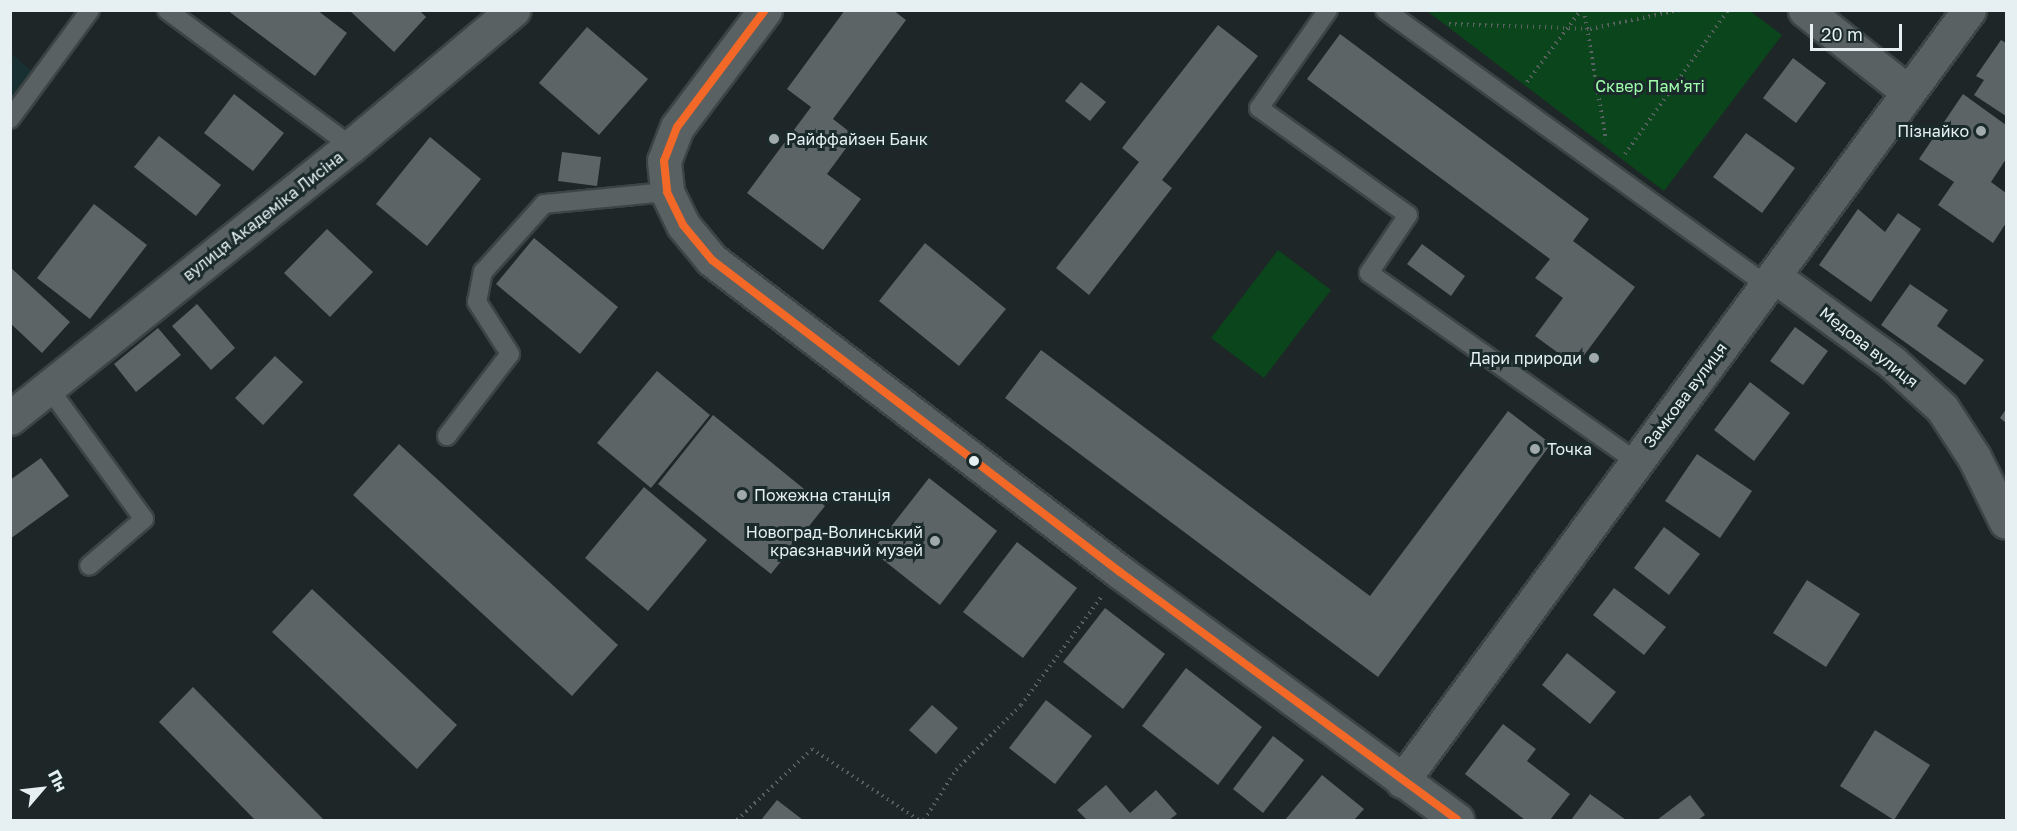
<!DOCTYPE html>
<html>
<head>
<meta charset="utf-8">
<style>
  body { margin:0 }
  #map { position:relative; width:2017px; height:831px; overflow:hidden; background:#1e2627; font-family:"Golos Text",sans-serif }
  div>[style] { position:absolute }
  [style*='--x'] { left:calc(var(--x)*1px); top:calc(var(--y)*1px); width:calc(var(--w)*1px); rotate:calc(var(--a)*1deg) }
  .built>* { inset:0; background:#193032 }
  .green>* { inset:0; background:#0b451c }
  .building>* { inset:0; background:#5d6466 }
  .path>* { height:4px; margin-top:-2px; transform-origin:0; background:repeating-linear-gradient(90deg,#5a6161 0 1.5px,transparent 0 6px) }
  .roads { filter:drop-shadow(2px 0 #3c4445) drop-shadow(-2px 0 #3c4445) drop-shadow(0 2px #3c4445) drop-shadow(0 -2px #3c4445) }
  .service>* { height:18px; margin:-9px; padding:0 9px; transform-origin:9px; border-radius:9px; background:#5a6162 }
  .minor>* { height:33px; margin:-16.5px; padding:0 16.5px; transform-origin:16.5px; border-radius:16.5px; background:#5a6162 }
  .tertiary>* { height:33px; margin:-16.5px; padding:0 16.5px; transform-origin:16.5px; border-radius:16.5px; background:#5a6162 }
  .bus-1>* { height:8px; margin:-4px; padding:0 4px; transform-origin:4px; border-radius:4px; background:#f36827 }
  .dots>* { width:16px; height:16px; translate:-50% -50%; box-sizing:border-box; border:3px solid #1a2a2b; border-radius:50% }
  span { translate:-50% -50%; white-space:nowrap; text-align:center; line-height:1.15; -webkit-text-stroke:6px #1a2a2b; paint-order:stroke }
  .park-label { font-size:16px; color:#a0fdab }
  .poi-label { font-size:16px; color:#e6f0f2 }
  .right { translate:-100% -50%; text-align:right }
  .left { translate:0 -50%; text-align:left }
  .street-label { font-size:16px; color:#e6f0f2 }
  .frame { position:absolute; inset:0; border:12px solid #e6f0f2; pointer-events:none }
  .north { position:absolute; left:12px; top:759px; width:60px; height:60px; -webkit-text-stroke:4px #1a2a2b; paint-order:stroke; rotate:62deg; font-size:16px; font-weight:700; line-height:24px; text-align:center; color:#e6f0f2 }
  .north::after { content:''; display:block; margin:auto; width:21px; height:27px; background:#e6f0f2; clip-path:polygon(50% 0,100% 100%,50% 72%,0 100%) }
  .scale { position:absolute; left:1810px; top:24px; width:92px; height:27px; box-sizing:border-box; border:3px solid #e6f0f2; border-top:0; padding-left:8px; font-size:18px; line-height:21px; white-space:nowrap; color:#e6f0f2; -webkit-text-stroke:4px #1a2a2b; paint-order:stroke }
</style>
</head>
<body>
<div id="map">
  <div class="built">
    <div style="clip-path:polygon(10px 53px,36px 74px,10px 106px)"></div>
  </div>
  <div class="green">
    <div style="clip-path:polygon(1427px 11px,1750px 11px,1782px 35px,1664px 191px)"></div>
    <div style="clip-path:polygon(1278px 250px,1331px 290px,1264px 378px,1211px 338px)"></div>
  </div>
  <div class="building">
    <div style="clip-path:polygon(227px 10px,317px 10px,347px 33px,315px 76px)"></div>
    <div style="clip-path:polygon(349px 10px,419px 10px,426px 17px,394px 52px)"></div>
    <div style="clip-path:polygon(845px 10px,893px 10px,906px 20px,833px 119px,855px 136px,827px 174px,861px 199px,823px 250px,747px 193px,811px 107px,787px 89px)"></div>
    <div style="clip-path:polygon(1218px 25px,1258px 56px,1162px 180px,1172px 188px,1089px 295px,1056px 268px,1139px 162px,1122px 148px)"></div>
    <div style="clip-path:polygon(587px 27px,648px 79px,599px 135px,539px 83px)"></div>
    <div style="clip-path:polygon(1340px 34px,1589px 219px,1573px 241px,1635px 287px,1576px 366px,1535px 336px,1563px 298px,1535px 278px,1550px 259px,1307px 79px)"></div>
    <div style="clip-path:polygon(2001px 40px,2006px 43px,2006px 116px,1974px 95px,1984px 80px,1976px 76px)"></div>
    <div style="clip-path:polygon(1793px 58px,1826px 83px,1796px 123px,1763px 98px)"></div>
    <div style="clip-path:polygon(1081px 82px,1106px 102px,1090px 121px,1065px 101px)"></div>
    <div style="clip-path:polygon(234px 94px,284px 133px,253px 171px,204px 133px)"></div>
    <div style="clip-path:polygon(1963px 94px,2006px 125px,2006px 159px,1991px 182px,2006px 193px,2006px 223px,1993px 243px,1938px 205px,1954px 182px,1919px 159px)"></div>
    <div style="clip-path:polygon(1746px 133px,1795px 168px,1762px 213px,1713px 177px)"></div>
    <div style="clip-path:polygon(159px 136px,221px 185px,196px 216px,134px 167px)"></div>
    <div style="clip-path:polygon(430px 137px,481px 179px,427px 246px,376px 204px)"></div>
    <div style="clip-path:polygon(562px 152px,601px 157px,597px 186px,558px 181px)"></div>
    <div style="clip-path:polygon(94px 204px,147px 245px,90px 319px,37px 278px)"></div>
    <div style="clip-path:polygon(1858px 209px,1885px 232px,1898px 213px,1921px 229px,1871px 302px,1819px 265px)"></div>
    <div style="clip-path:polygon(327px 229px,373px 272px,330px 317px,284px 273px)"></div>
    <div style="clip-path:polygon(534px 238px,618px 307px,580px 354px,496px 284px)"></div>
    <div style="clip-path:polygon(925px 243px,1006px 309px,959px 366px,879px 301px)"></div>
    <div style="clip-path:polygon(1422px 244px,1465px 276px,1451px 296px,1407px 264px)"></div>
    <div style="clip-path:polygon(10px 267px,70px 322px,42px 353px,10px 323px)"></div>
    <div style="clip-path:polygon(1910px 284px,1948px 310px,1937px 326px,1984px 360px,1965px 385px,1881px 325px)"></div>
    <div style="clip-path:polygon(197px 304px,235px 348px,211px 370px,172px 326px)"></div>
    <div style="clip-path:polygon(1795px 327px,1828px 351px,1803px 385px,1770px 361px)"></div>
    <div style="clip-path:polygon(158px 328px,181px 355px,136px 392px,114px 364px)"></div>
    <div style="clip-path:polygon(1041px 350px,1370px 596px,1508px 411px,1551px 444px,1378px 677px,1005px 398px)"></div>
    <div style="clip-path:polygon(275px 356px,303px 382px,263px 425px,235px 398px)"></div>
    <div style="clip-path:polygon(657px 371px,710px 415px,651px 488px,597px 443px)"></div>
    <div style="clip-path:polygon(1750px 382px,1790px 413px,1754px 461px,1714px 430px)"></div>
    <div style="clip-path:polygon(2006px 409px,2006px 423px,2000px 418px)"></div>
    <div style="clip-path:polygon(713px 415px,825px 506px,771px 574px,658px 484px)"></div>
    <div style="clip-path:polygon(399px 444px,618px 645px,572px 696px,353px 495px)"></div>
    <div style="clip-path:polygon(1697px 454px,1752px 491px,1720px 538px,1665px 501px)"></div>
    <div style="clip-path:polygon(41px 458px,69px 496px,10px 539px,10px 480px)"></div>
    <div style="clip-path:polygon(929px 478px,997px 531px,940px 605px,872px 551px)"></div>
    <div style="clip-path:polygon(644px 487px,707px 540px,648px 611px,585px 558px)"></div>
    <div style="clip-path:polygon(1664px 527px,1700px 554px,1669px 595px,1634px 568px)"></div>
    <div style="clip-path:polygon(1017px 542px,1077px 588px,1023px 658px,963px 612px)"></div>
    <div style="clip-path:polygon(1807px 580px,1860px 614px,1826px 667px,1773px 633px)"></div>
    <div style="clip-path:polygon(1614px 588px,1666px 627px,1644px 655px,1593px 615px)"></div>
    <div style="clip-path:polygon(312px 589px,457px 725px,417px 769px,272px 632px)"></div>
    <div style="clip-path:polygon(1105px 608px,1165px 654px,1123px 709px,1063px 662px)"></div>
    <div style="clip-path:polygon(1567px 653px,1616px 692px,1590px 724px,1542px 685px)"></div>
    <div style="clip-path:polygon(1186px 668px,1262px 727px,1218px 785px,1142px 726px)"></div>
    <div style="clip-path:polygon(193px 687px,324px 820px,255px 820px,159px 722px)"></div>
    <div style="clip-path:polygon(1046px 700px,1092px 736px,1055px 784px,1009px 748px)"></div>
    <div style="clip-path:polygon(932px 705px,958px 728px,936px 754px,909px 730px)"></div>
    <div style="clip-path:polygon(1503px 724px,1536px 749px,1527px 761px,1570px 794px,1550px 820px,1525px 820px,1465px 774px)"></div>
    <div style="clip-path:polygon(1875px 730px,1930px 765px,1894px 820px,1840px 786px)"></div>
    <div style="clip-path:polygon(1273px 736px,1304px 760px,1263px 813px,1233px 789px)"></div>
    <div style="clip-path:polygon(1322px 775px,1364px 809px,1354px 820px,1285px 820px)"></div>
    <div style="clip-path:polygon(1106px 785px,1130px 813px,1156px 790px,1177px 814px,1169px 820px,1087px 820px,1077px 810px)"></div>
    <div style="clip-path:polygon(1590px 794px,1626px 820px,1571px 820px)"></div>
    <div style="clip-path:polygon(1690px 795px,1705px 815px,1698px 820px,1657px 820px)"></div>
    <div style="clip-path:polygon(777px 800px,803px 820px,761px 820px)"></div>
  </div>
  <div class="path">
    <div style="--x:1584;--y:10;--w:132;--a:80.4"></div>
    <div style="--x:1449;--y:24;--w:141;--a:2"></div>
    <div style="--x:1590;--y:29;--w:92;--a:-11.9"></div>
    <div style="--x:1527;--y:82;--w:90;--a:-53.1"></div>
    <div style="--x:1625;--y:154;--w:177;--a:-54.4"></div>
    <div style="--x:737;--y:820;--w:103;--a:-43.4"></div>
    <div style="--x:812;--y:749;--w:128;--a:33.6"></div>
    <div style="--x:924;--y:820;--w:59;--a:-57.4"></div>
    <div style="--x:956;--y:770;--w:92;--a:-45"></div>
    <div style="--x:1021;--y:705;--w:136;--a:-53.4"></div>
  </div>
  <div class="roads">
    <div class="service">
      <div style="--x:167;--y:10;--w:229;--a:36.5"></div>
      <div style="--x:1328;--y:10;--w:120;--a:125.1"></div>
      <div style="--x:1259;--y:108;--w:183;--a:35.7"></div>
      <div style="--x:1408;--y:215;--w:70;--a:123.9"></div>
      <div style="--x:1369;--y:273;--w:327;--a:35.2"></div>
      <div style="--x:1385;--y:10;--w:471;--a:35.8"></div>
      <div style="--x:10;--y:119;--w:135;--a:-53.7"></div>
      <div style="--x:48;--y:387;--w:163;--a:54"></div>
      <div style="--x:144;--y:519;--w:72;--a:139.5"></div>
      <div style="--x:447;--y:436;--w:103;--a:-52.5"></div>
      <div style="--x:510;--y:354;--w:62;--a:-122.4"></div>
      <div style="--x:477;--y:302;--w:31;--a:-79"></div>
      <div style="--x:483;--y:272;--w:91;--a:-48.1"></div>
      <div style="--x:544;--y:204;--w:124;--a:-5.6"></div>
    </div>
    <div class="minor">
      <div style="--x:1805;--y:10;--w:130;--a:38.5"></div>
      <div style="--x:1774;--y:276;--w:146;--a:36.1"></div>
      <div style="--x:1892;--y:362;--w:68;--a:42.6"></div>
      <div style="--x:1942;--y:408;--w:59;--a:56.9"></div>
      <div style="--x:1974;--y:457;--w:72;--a:63.8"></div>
      <div style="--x:10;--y:418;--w:436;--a:-38.6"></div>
      <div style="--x:351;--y:146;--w:212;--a:-40"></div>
      <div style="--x:1402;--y:781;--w:957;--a:-53.67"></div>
    </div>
    <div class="tertiary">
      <div style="--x:765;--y:10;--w:146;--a:126.9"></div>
      <div style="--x:677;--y:127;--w:36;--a:111"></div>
      <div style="--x:664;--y:161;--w:31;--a:84"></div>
      <div style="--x:667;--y:192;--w:37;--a:64"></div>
      <div style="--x:683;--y:225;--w:45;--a:50.4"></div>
      <div style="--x:712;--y:260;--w:514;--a:37.41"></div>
      <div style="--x:1120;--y:572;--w:418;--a:36.3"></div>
    </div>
  </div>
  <div class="bus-1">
    <div style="--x:765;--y:10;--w:146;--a:126.9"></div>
    <div style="--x:677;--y:127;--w:36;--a:111"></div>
    <div style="--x:664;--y:161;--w:31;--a:84"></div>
    <div style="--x:667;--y:192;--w:37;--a:64"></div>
    <div style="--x:683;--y:225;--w:45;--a:50.4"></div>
    <div style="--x:712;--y:260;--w:514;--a:37.41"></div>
    <div style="--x:1120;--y:572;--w:418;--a:36.3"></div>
  </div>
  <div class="dots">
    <div style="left:1981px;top:131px;background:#a0a9ab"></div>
    <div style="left:774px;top:139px;background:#a0a9ab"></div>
    <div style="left:1594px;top:358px;background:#a0a9ab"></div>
    <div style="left:1535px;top:449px;background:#a0a9ab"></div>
    <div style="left:974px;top:461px;background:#e6f0f2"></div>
    <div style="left:742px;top:495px;background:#a0a9ab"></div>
    <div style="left:935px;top:541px;background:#a0a9ab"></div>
  </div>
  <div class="park-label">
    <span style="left:1650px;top:86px">Сквер Пам'яті</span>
  </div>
  <div class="poi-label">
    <span class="right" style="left:1969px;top:131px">Пізнайко</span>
    <span class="left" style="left:786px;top:139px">Райффайзен Банк</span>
    <span class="right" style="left:1582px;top:358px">Дари природи</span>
    <span class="left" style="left:1547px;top:449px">Точка</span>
    <span class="left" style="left:754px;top:495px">Пожежна станція</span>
    <span class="right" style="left:923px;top:541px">Новоград-Волинський<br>краєзнавчий музей</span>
  </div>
  <div class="street-label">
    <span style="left:263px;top:216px;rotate:-38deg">вулиця Академіка Лисіна</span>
    <span style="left:1869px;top:347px;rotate:38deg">Медова вулиця</span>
    <span style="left:1685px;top:395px;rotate:-53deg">Замкова вулиця</span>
  </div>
  <div class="frame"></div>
  <div class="north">Пн</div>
  <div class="scale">20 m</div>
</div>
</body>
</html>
